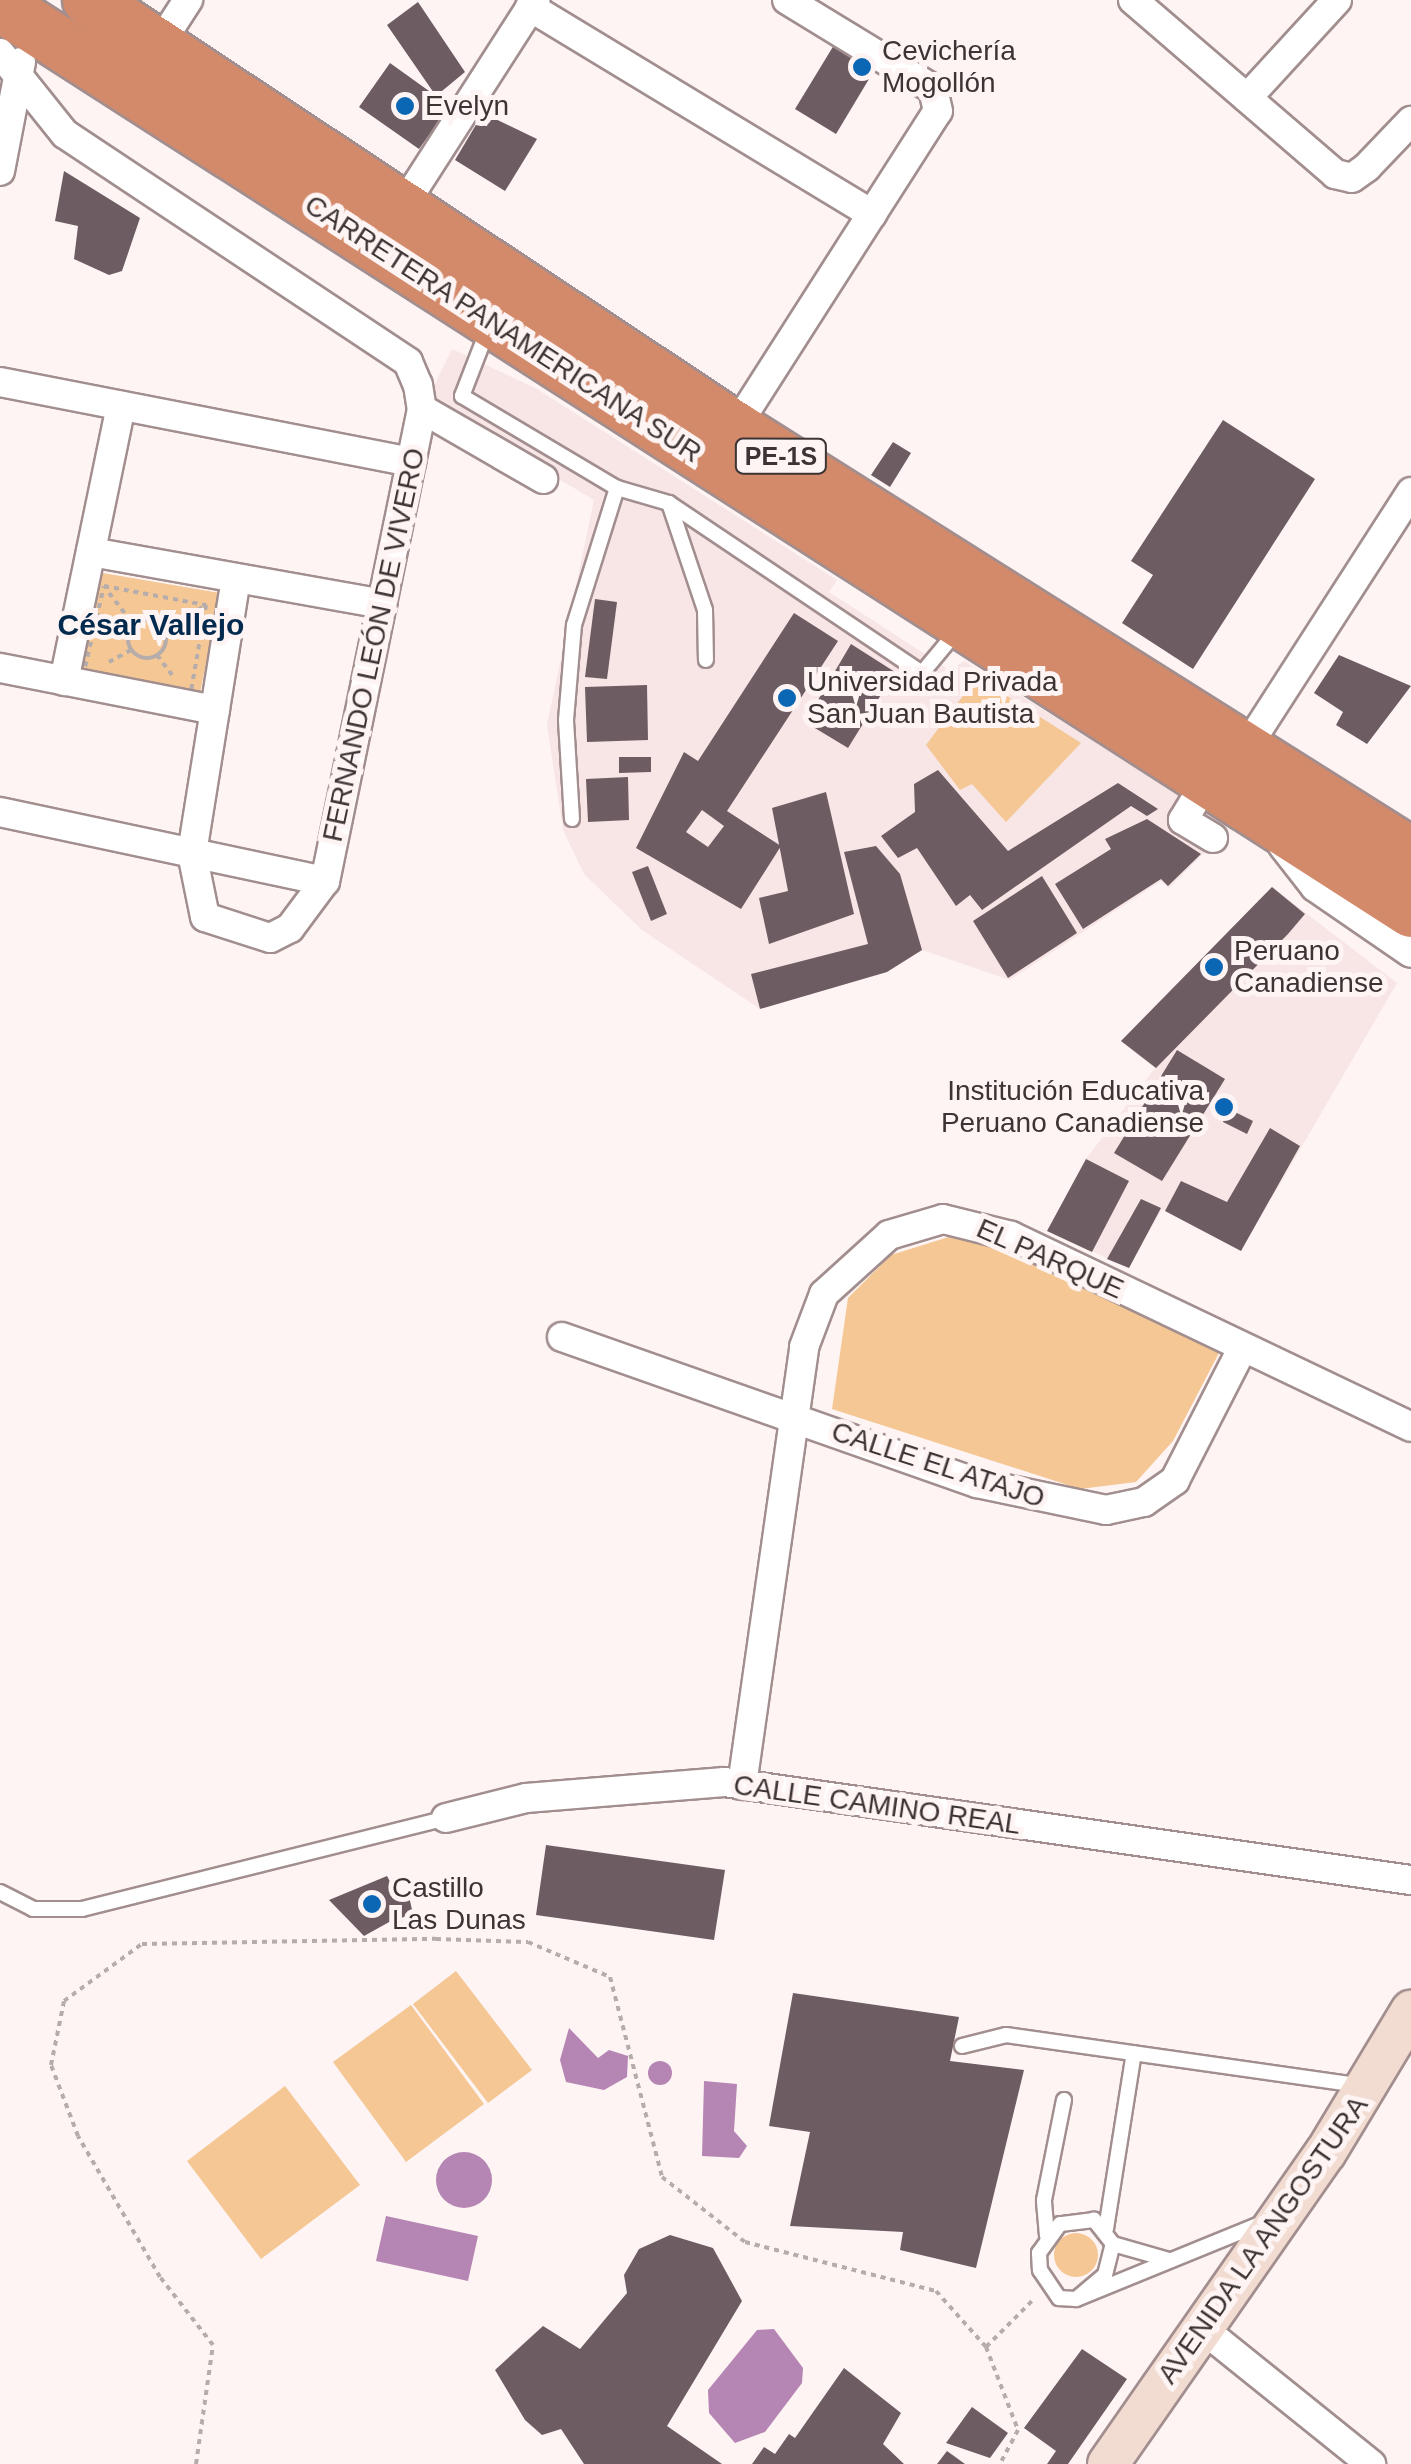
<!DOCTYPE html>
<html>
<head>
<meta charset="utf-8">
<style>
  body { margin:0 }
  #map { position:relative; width:1411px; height:2464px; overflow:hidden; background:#fef4f4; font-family:Helvetica,sans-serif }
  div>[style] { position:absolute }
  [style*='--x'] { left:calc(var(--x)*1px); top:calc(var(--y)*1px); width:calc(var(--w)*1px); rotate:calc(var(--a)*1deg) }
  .built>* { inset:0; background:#f8e5e5 }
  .green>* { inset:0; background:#f4c794 }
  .round { border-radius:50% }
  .water>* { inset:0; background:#b585b4 }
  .building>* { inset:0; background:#6e5c63 }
  .path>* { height:4px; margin-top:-2px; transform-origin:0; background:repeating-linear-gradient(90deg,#b5acac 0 5px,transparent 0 10px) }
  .path>.ring { margin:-2px; padding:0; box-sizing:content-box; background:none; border:4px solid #b5acac; border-radius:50% }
  .roads { filter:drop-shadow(2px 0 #a28e8e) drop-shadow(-2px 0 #a28e8e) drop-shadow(0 2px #a28e8e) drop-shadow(0 -2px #a28e8e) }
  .lane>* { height:14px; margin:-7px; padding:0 7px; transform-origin:7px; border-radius:7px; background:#fff }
  .street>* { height:28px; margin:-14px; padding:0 14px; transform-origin:14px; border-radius:14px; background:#fff }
  .secondary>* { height:40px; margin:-20px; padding:0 20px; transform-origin:20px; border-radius:20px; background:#f2dcd2 }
  .highway>* { height:52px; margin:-26px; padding:0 26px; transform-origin:26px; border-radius:26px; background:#d38a6a }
  .dots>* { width:28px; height:28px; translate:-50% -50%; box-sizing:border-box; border:5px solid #fef4f4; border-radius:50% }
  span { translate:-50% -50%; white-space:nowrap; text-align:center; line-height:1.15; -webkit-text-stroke:10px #fef4f4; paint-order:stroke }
  .shield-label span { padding:2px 8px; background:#fef4f4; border:2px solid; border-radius:8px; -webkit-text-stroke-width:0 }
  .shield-label { font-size:25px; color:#3c3434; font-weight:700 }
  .poi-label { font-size:28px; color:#3c3434 }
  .left { translate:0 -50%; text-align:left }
  .right { translate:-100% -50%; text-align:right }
  .street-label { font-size:28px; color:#3c3434 }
  .neighbourhood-label { font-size:30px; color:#022a4f; font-weight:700 }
</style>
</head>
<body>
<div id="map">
  <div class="built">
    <div style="clip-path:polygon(452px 349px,537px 389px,837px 580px,829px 592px,951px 671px,964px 661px,1223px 821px,1204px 853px,1169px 888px,1161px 881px,1010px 980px,922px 950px,887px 972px,760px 1009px,642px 930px,584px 874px,563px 830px,547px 725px,594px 500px,427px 400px)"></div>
    <div style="clip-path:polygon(1272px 887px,1397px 983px,1241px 1251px,1162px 1209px,1129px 1268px,1047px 1231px,1086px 1159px,1155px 1068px,1121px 1041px)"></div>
  </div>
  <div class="green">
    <div style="clip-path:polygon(97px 572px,220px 593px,198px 703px,80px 676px)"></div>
    <div style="clip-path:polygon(977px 677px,1081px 743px,1006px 822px,972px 784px,960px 790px,926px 745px)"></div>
    <div style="clip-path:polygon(955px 1235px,1018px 1252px,1220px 1351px,1173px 1441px,1136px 1482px,1080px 1489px,832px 1409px,848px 1298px,891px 1255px)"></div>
    <div style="clip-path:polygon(456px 1971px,532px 2070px,488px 2103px,413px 2004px)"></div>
    <div style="clip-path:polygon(411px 2005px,484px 2104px,406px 2162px,333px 2062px)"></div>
    <div style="clip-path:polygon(285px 2086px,360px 2185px,261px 2259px,187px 2161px)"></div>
    <div class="round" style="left:1054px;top:2233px;width:44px;height:44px"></div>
  </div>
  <div class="water">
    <div style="clip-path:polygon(569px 2028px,598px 2058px,609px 2050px,628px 2056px,627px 2077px,604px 2090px,566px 2082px,560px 2060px)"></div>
    <div class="round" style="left:648px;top:2061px;width:24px;height:24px"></div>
    <div style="clip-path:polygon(704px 2081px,737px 2084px,734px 2131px,747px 2146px,739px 2158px,702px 2156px)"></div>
    <div class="round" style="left:436px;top:2152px;width:56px;height:56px"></div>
    <div style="clip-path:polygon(386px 2216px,478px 2236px,468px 2281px,376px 2261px)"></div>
    <div style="clip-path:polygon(774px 2329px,803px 2368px,802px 2383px,765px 2432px,735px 2443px,709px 2413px,708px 2390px,757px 2330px)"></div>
  </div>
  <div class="building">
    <div style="clip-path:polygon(418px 2px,465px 72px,436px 96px,450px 106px,419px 149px,359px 107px,390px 63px,436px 96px,387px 25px)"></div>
    <div style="clip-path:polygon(834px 45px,875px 69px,836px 134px,795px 109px)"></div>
    <div style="clip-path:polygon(483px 113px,537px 139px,505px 191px,455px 160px)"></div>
    <div style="clip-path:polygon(64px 171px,140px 218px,122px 271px,109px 275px,74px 259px,78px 226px,55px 221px)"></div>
    <div style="clip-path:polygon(1223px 420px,1315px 479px,1193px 669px,1122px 623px,1153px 575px,1131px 561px)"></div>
    <div style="clip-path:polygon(893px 442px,911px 453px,890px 487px,871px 475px)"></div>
    <div style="clip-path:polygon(595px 599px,617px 602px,607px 679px,585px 677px)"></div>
    <div style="clip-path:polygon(evenodd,794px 613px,838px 641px,727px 811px,781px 846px,741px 909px,636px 848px,684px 752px,698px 761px,794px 613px,702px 810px,724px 826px,708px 847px,686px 832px,702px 810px)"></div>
    <div style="clip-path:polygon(851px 644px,895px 672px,848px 748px,805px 722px)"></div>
    <div style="clip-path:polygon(1339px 655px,1411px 686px,1367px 744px,1336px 725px,1343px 712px,1314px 693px)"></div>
    <div style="clip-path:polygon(647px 685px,648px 740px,587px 742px,585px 687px)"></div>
    <div style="clip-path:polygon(619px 757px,651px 757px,651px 772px,619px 773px)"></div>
    <div style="clip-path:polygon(938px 770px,1008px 851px,1118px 783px,1158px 809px,1147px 816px,1131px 806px,982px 910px,970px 895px,956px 906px,917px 848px,898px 858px,881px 836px,915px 812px,914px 784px)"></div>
    <div style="clip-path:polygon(628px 777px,629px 820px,588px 822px,586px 779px)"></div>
    <div style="clip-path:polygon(826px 792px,854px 914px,769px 944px,759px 898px,788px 891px,772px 808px)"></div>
    <div style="clip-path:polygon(1147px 819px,1201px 854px,1168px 886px,1161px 879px,1083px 929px,1055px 884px,1111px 849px,1105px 839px)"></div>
    <div style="clip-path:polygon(876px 846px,900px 874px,922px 950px,887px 972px,760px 1009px,751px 974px,868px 944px,844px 852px)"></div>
    <div style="clip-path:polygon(648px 866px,667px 914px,651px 921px,632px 872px)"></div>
    <div style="clip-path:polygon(1042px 876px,1077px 933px,1008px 978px,973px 921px)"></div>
    <div style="clip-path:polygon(1272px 887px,1305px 914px,1288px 934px,1156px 1068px,1121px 1041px)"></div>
    <div style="clip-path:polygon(1177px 1050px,1225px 1079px,1162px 1181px,1114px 1153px)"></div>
    <div style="clip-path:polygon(1229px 1109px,1253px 1121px,1247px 1134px,1223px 1122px)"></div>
    <div style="clip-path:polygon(1270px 1128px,1300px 1146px,1241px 1251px,1165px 1211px,1181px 1181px,1227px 1202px)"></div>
    <div style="clip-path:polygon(1086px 1159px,1129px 1181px,1092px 1252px,1047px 1231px)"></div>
    <div style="clip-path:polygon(1141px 1199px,1161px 1208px,1129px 1268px,1107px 1259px)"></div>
    <div style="clip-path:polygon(546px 1845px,725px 1870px,714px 1940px,536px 1915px)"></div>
    <div style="clip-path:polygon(387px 1876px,395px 1891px,408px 1892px,413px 1914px,401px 1918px,404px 1928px,391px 1921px,364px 1936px,329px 1900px)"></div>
    <div style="clip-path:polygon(793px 1993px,959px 2017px,950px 2061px,1024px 2070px,976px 2268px,900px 2250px,903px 2232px,790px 2226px,810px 2132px,769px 2126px)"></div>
    <div style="clip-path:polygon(670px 2235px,713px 2248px,742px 2301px,667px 2426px,722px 2464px,584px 2464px,561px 2429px,542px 2435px,525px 2420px,495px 2370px,543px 2326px,580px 2349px,627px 2293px,624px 2275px,639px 2249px)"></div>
    <div style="clip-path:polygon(1082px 2349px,1127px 2379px,1068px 2464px,1047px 2464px,1056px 2451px,1024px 2428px)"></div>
    <div style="clip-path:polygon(844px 2368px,901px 2413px,883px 2444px,904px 2464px,752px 2464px,764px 2447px,775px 2454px,789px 2434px,795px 2438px)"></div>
    <div style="clip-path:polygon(972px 2407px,1008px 2433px,990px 2458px,946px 2443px)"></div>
    <div style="clip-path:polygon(947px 2451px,965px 2464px,937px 2464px)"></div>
  </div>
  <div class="path">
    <div style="--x:104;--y:586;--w:104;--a:10.6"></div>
    <div style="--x:206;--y:605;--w:93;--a:99.9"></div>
    <div style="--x:190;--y:697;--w:109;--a:-168.9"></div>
    <div style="--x:83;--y:676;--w:92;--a:-76.9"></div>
    <div style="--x:109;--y:593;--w:41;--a:52"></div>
    <div class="ring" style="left:128px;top:620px;width:34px;height:34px"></div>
    <div style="--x:164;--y:631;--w:49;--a:-31.8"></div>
    <div style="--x:157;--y:655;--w:25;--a:53"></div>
    <div style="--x:109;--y:662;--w:25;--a:-29"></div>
    <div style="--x:986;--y:2347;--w:69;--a:-45"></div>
    <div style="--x:196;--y:2464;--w:120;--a:-81.9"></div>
    <div style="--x:213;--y:2345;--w:86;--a:-127.9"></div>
    <div style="--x:160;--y:2277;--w:163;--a:-120.2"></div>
    <div style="--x:78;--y:2136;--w:76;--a:-110.8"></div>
    <div style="--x:51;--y:2065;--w:65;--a:-78.5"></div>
    <div style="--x:64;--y:2001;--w:97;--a:-36.2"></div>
    <div style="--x:142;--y:1944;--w:294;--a:-1"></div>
    <div style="--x:436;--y:1939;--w:92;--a:1.9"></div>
    <div style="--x:528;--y:1942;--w:89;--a:23.1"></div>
    <div style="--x:610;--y:1977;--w:207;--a:75.4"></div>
    <div style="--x:662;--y:2177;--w:105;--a:38.1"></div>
    <div style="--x:745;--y:2242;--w:197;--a:14.4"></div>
    <div style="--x:936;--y:2291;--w:75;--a:48.2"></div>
    <div style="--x:986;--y:2347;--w:89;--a:68.9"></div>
    <div style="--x:1018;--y:2430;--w:38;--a:118"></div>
  </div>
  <div class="roads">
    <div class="lane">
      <div style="--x:488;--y:329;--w:72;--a:111.2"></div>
      <div style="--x:462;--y:396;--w:180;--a:30.7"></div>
      <div style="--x:617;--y:488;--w:54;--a:16.1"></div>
      <div style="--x:669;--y:503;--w:305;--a:33.9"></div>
      <div style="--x:922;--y:673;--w:55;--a:-50.2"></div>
      <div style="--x:669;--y:503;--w:113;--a:71.4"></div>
      <div style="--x:705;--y:610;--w:50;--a:88.9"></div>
      <div style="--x:572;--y:819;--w:99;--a:-93.5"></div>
      <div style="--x:566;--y:720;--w:95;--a:-85.2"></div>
      <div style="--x:574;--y:625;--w:144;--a:-72.6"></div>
      <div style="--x:0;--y:1892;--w:37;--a:27"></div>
      <div style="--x:33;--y:1909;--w:49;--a:0"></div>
      <div style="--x:82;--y:1909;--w:375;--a:-14"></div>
      <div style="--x:962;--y:2046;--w:45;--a:-14"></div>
      <div style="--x:1006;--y:2035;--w:361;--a:8.1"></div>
      <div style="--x:1106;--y:2229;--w:178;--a:-81"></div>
      <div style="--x:1047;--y:2236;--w:36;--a:-95"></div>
      <div style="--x:1044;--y:2200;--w:102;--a:-78.7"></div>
      <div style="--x:1113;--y:2244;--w:58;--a:15.9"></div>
      <div style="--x:1076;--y:2299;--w:38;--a:-40"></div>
      <div style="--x:1105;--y:2275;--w:32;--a:-76"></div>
      <div style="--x:1113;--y:2244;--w:31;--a:-128"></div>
      <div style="--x:1094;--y:2220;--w:34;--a:173"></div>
      <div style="--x:1060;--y:2224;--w:36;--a:126"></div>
      <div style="--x:1039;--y:2253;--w:17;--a:87"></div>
      <div style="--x:1040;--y:2270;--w:34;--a:56"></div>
      <div style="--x:1059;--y:2298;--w:17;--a:3"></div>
      <div style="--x:1076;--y:2299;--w:201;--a:-22.2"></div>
    </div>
    <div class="street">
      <div style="--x:1133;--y:0;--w:267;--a:40.7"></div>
      <div style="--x:1335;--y:174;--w:17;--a:13"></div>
      <div style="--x:1352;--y:178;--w:19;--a:-36"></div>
      <div style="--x:1367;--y:167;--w:64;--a:-46.3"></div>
      <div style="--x:530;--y:7;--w:400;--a:31.2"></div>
      <div style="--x:159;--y:45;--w:54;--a:-57.2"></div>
      <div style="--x:0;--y:53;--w:104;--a:51.3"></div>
      <div style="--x:65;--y:134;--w:412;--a:33.6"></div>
      <div style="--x:408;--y:362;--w:25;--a:67"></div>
      <div style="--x:418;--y:385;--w:24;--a:81"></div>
      <div style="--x:422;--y:409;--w:482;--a:101.6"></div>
      <div style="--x:325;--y:881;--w:59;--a:126.7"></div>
      <div style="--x:290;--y:928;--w:22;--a:153"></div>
      <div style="--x:270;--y:938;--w:68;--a:-162.1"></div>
      <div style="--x:205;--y:917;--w:65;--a:-101.5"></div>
      <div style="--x:192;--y:853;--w:278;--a:-80.9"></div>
      <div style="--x:1247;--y:98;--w:133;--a:-47.4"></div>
      <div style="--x:0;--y:171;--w:111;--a:-79.1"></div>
      <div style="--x:403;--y:206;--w:245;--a:-57.3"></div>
      <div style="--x:0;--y:382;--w:419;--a:11"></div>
      <div style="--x:422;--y:409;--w:140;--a:30"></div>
      <div style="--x:735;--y:428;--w:376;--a:-57.4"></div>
      <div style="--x:938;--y:111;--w:23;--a:-103"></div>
      <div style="--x:933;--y:89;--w:171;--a:-148.6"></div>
      <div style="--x:91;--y:552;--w:296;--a:10.1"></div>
      <div style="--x:0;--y:668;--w:219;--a:11.1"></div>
      <div style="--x:64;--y:681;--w:281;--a:-78.3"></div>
      <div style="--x:1241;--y:756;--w:314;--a:-57.2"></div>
      <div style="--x:1211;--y:774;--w:54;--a:121.3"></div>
      <div style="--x:1183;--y:820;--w:35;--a:31"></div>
      <div style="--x:0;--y:812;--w:332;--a:12"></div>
      <div style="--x:1283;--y:846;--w:52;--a:52"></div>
      <div style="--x:1315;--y:887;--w:116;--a:34.5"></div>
      <div style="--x:562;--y:1337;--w:440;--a:19.4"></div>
      <div style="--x:977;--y:1483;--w:132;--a:11.8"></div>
      <div style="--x:1106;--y:1510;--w:39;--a:-12"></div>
      <div style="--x:1144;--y:1502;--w:38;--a:-35"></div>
      <div style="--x:1175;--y:1480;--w:145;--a:-62.9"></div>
      <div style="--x:742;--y:1785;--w:442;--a:-81.9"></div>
      <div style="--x:804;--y:1347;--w:57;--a:-69.3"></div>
      <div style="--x:824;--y:1294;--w:88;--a:-42.2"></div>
      <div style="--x:889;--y:1235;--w:56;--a:-16.5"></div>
      <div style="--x:943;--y:1219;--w:70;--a:14"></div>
      <div style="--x:1011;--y:1236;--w:443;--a:25.5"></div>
      <div style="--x:446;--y:1818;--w:82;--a:-14"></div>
      <div style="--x:526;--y:1798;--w:199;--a:-4.6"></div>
      <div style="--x:724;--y:1782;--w:694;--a:8.12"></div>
      <div style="--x:1203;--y:2329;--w:216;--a:38.8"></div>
    </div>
    <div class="secondary">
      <div style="--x:1108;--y:2464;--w:381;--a:-55.1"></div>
      <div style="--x:1326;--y:2152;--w:165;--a:-58.9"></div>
    </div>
    <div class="highway">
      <div style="--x:89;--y:0;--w:775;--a:33.53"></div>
      <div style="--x:735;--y:428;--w:799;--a:32.22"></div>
      <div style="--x:0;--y:5;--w:1677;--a:32.7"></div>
    </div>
  </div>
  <div class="dots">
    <div style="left:862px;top:67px;background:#0b67b4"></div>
    <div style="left:405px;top:106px;background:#0b67b4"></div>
    <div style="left:787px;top:698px;background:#0b67b4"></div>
    <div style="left:1214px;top:967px;background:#0b67b4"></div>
    <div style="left:1224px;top:1107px;background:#0b67b4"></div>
    <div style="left:372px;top:1904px;background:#0b67b4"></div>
  </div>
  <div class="shield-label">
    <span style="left:781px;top:456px">PE-1S</span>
  </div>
  <div class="poi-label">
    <span class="left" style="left:882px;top:67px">Cevichería<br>Mogollón</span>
    <span class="left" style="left:425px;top:106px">Evelyn</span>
    <span class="left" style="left:807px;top:698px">Universidad Privada<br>San Juan Bautista</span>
    <span class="left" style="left:1234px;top:967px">Peruano<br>Canadiense</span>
    <span class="right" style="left:1204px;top:1107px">Institución Educativa<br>Peruano Canadiense</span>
    <span class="left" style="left:392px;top:1904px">Castillo<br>Las Dunas</span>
  </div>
  <div class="street-label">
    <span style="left:503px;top:329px;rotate:33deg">CARRETERA PANAMERICANA SUR</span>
    <span style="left:374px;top:645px;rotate:-78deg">FERNANDO LEÓN DE VIVERO</span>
    <span style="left:1050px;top:1259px;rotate:24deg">EL PARQUE</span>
    <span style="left:938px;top:1465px;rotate:18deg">CALLE EL ATAJO</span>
    <span style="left:877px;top:1805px;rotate:8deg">CALLE CAMINO REAL</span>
    <span style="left:1263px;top:2240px;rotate:-55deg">AVENIDA LA ANGOSTURA</span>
  </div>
  <div class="neighbourhood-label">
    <span style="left:151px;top:625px">César Vallejo</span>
  </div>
</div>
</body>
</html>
